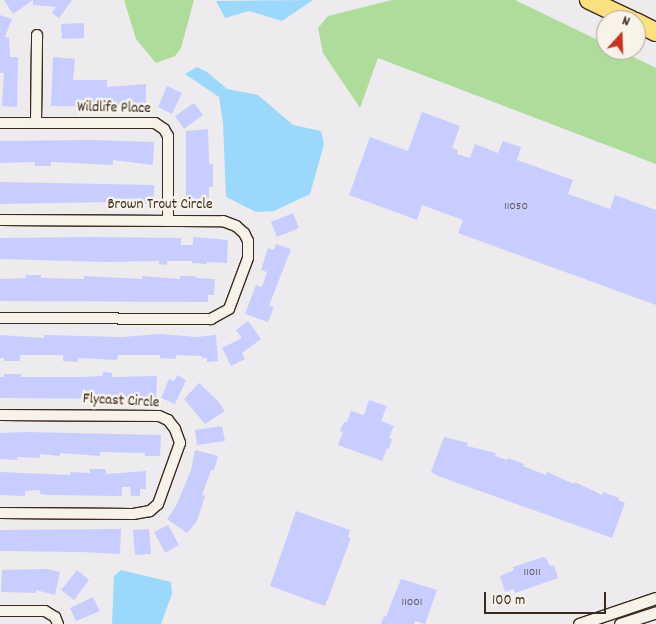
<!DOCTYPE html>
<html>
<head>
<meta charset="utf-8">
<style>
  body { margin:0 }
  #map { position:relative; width:656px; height:624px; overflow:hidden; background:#edebed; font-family:Dekko,sans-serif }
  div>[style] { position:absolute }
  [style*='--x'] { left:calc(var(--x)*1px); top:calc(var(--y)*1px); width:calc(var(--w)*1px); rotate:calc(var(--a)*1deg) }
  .green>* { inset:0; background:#aedc9b }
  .water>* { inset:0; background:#9ad9fc }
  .building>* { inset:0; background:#c7cdff }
  .roads { filter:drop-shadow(1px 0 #3b2a1e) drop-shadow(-1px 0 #3b2a1e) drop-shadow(0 1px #3b2a1e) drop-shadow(0 -1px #3b2a1e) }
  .minor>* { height:10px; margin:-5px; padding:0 5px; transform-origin:5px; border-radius:5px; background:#f7f3e8 }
  .tertiary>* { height:11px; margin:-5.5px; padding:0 5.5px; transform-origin:5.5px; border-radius:5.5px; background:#f7f3e8 }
  .motorway>* { height:18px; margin:-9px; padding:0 9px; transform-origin:9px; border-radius:9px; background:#fce080 }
  span { translate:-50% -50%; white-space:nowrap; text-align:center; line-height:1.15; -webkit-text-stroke:5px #f7f3e8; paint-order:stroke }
  .number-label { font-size:12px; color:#5e5356 }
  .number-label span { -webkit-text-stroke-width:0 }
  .street-label { font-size:15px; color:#3b2a1e }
  .north { position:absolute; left:596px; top:10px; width:50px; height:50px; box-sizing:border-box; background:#f7f3e8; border:1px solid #aca397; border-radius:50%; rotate:20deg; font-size:14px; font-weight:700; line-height:20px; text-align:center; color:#3b2a1e }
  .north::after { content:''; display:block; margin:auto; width:18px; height:22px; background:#c8321e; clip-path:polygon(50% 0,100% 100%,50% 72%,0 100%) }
  .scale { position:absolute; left:484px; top:592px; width:122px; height:22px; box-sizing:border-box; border:2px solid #3b2a1e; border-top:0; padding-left:6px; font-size:15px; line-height:18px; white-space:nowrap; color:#3b2a1e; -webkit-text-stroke:4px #f7f3e8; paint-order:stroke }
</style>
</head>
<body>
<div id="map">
  <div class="green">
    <div style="clip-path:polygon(124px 0,194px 0,181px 48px,175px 56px,156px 63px,136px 39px)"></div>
    <div style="clip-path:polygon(392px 0,515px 0,606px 44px,606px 50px,619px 50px,656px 68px,656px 164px,378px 58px,360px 108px,323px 53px,318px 28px,328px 16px)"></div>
  </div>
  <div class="water">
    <div style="clip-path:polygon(313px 0,282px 21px,249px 11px,225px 18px,216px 1px)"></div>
    <div style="clip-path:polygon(197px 67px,207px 72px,227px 89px,258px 95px,293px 125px,321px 131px,324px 144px,310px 194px,274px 211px,256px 212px,226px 197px,223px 123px,219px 97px,185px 74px)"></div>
    <div style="clip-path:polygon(121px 570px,171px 582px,172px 594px,161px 624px,112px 624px,114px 576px)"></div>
  </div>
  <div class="building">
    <div style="clip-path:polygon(4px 0,72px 0,59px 18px,52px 13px,56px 7px,33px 5px,33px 0,13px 14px)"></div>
    <div style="clip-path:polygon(0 15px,12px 19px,5px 37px,9px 37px,10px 57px,18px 57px,17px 107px,2px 106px,4px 73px,0 73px)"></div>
    <div style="clip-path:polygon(84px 23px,84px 38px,62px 39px,61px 24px)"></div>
    <div style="clip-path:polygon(53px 57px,75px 59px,73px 80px,107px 80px,107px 87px,146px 84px,146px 107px,51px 106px)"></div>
    <div style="clip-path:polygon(167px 86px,182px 93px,172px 114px,158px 107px)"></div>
    <div style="clip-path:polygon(194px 103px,203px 115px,184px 129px,175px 116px)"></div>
    <div style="clip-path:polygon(422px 112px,460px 126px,452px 148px,458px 150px,457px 154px,470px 158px,475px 144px,498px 153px,503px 141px,521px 147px,517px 160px,573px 180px,568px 194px,610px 209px,615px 195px,656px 210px,656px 305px,458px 233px,463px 220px,422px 205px,417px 220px,349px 195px,370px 137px,408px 151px)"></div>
    <div style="clip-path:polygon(208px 129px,209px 164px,213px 164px,213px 187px,209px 187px,209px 206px,186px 206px,186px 131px)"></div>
    <div style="clip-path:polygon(92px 140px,154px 142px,153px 165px,113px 160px,113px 165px,51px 162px,51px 166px,35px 166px,35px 162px,0 163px,0 141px)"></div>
    <div style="clip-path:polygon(0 182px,154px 185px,154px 198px,148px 197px,148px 204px,113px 202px,0 204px)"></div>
    <div style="clip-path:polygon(293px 213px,299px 228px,277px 237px,271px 222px)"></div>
    <div style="clip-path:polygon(92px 237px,181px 238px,181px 245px,193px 245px,193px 237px,228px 240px,227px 263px,207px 262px,207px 264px,192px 263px,192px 261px,167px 261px,167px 265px,159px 264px,159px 261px,106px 262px,0 259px,0 238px)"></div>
    <div style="clip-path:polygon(276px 244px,291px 249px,269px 306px,274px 307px,268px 322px,245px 314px,256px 285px,262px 287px,267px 272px,261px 270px,268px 248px,274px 250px)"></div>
    <div style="clip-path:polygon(26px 275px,41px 275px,41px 278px,84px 279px,84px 276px,142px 279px,142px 276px,180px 279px,180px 276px,195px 276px,196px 278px,215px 279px,214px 295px,208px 295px,208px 302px,0 301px,0 279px,26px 278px)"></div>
    <div style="clip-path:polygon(248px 321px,261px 339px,242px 353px,245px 359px,231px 366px,222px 348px,242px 338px,236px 330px)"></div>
    <div style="clip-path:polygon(160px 334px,196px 337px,216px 335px,218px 361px,207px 362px,207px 358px,202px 358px,202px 356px,176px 355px,176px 359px,160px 358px,160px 355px,118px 355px,117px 360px,78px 358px,78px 362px,63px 361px,63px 355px,20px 355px,20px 361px,4px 361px,4px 358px,0 358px,0 335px,44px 338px,44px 335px,122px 337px)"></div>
    <div style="clip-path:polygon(103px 372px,112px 373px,112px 377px,157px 376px,156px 399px,0 398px,0 377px,4px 377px,4px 374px,21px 374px,21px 377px,82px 377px,102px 376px)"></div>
    <div style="clip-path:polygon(177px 375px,186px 380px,175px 404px,161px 398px,169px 379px,174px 381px)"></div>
    <div style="clip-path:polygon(199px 383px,217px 400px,225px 411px,205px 424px,184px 399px)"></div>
    <div style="clip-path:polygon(369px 400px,387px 406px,381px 421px,394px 426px,389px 438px,392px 439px,389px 449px,387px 448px,382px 461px,338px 445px,343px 432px,340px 431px,344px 422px,347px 422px,351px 411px,364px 415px)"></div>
    <div style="clip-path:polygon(222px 426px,225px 441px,197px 445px,195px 430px)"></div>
    <div style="clip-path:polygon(26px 432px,161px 435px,160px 456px,145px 456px,145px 453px,100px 452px,100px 456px,60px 453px,60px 456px,40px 454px,40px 458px,17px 457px,17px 460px,0 459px,0 433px)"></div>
    <div style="clip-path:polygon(444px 437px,468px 443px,467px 446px,496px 453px,495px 456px,507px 460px,508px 458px,524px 464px,523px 466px,546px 475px,547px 472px,574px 484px,575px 482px,602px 495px,603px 492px,619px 498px,618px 500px,625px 503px,612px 538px,438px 476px,431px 472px)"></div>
    <div style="clip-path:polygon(195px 450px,218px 456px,214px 470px,211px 470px,202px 495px,205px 496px,197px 521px,187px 533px,167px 519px,176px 506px,191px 470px)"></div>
    <div style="clip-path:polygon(90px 469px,106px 469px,106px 474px,146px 471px,146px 489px,140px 489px,140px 496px,131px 496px,130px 487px,122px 487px,122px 496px,50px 495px,40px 494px,40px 490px,25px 491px,25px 496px,0 495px,0 472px,70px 475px,71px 472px,90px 473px)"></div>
    <div style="clip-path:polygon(296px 511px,350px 530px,348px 537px,351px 538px,325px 606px,270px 586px)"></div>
    <div style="clip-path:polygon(168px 525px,179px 545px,165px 553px,154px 532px)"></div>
    <div style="clip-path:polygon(121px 529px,120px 554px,81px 552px,0 551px,0 530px)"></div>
    <div style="clip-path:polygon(149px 529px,151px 554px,135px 555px,133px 530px)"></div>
    <div style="clip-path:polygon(543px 557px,546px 558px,550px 566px,554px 565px,558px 578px,515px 593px,513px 589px,505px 592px,500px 576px,514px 570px,513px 567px)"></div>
    <div style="clip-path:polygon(46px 569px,60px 572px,55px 595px,36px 590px,36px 593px,1px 592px,2px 570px)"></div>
    <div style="clip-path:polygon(77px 570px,89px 580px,74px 600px,61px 590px)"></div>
    <div style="clip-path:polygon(401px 579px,437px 590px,425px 624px,415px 621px,414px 624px,381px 624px,384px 616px,386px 617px)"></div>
    <div style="clip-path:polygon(93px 597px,100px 611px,76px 621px,70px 608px)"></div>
  </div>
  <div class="roads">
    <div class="minor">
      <div style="--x:0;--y:123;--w:155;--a:0"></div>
      <div style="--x:155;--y:123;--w:11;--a:34"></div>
      <div style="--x:164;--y:129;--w:8;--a:60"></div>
      <div style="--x:168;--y:136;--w:85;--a:90"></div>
      <div style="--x:36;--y:123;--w:88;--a:-89.3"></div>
      <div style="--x:0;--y:220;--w:223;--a:0.3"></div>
      <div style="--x:223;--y:221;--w:14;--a:21"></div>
      <div style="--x:236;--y:226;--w:11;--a:41"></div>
      <div style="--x:244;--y:233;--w:9;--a:63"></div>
      <div style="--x:248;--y:241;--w:17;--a:90"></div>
      <div style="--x:248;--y:258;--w:54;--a:110.4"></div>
      <div style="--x:229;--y:309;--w:21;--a:151"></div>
      <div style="--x:211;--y:319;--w:211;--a:-179.7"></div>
      <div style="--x:0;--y:415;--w:159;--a:0.4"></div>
      <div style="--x:159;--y:416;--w:10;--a:24"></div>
      <div style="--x:168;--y:420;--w:11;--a:52"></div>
      <div style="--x:175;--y:429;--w:15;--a:70"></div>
      <div style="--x:180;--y:443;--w:65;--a:109.8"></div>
      <div style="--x:158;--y:504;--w:11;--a:139"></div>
      <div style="--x:150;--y:511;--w:17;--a:170"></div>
      <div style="--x:133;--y:514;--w:133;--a:-179.6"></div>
      <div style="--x:0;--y:611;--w:45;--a:0"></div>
      <div style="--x:45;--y:611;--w:12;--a:31"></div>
      <div style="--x:55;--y:617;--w:8;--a:67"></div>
    </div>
    <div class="tertiary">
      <div style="--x:579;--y:624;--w:81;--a:-18.7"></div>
      <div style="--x:620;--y:624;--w:38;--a:-18"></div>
    </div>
    <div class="motorway">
      <div style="--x:589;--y:0;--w:47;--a:25.5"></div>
      <div style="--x:636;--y:22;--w:22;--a:27"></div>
    </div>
  </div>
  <div class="number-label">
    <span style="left:516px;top:207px">11050</span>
    <span style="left:532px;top:573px">11011</span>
    <span style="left:412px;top:603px">11001</span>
  </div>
  <div class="street-label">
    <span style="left:114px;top:109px;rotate:1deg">Wildlife Place</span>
    <span style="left:160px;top:206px">Brown Trout Circle</span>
    <span style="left:121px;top:402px;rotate:3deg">Flycast Circle</span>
  </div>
  <div class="north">N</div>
  <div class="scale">100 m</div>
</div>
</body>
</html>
